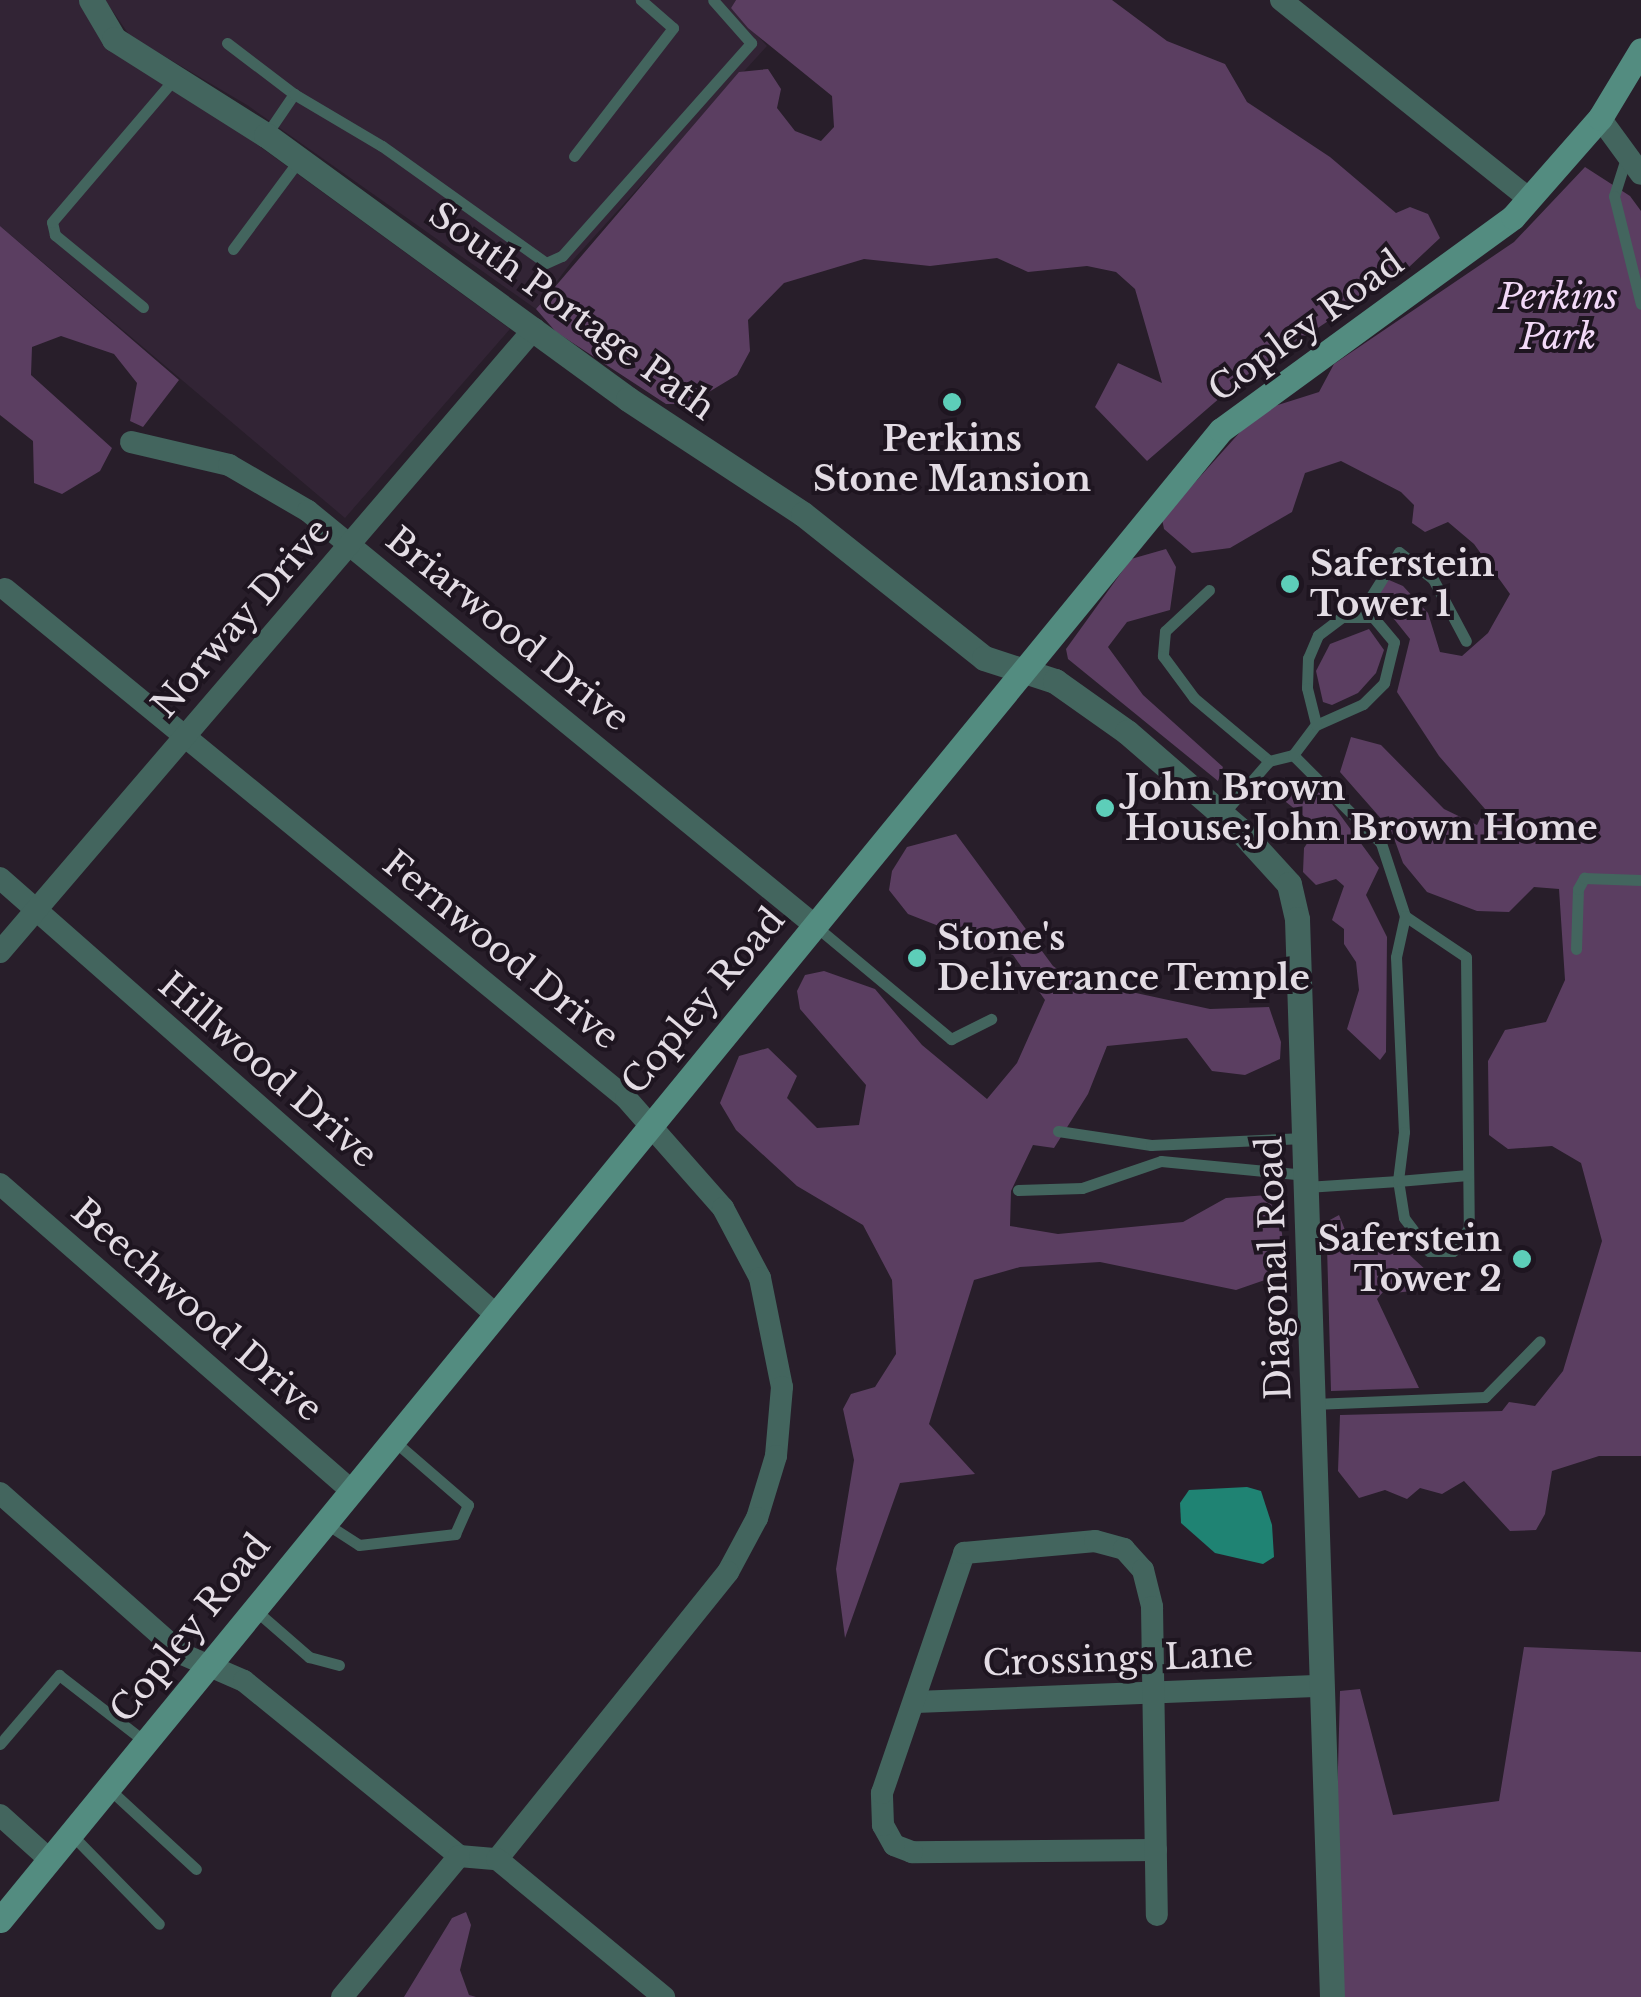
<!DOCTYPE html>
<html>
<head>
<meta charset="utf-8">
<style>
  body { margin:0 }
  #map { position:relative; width:1641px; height:1997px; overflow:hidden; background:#281e2a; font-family:"Libre Baskerville",serif }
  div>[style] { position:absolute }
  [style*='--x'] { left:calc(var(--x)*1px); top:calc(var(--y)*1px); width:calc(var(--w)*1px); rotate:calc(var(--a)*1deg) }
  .built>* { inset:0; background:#322435 }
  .green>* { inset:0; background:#5b3e61 }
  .water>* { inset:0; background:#1f8373 }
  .service>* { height:11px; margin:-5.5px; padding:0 5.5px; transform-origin:5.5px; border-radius:5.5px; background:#43655e }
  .minor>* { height:22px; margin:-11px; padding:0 11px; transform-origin:11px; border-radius:11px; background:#43655e }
  .tertiary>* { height:25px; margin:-12.5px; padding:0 12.5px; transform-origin:12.5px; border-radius:12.5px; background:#43655e }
  .secondary>* { height:25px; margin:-12.5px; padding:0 12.5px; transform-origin:12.5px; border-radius:12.5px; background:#538c80 }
  .dots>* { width:28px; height:28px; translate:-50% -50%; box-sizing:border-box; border:5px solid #1e1520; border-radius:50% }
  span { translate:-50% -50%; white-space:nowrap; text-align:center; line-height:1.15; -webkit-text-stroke:8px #1e1520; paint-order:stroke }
  .park-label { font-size:35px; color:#f2d9f8; font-style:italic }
  .street-label { font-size:35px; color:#e3dce4 }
  .poi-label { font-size:35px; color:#e3dce4; font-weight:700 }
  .left { translate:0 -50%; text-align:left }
  .right { translate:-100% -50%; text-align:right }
</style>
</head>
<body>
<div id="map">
  <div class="built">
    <div style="clip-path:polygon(0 0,87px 0,214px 113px,510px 329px,345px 518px,0 226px)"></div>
    <div style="clip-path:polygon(105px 0,736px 0,731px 8px,767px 46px,573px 260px,536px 309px,247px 105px,130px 36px)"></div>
  </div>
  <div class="green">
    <div style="clip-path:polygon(736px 0,1112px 0,1167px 41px,1225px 64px,1247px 102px,1330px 157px,1396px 213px,1410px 207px,1428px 214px,1440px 238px,1408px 268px,1244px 377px,1147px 461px,1095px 407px,1118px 363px,1162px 383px,1135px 289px,1116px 272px,1087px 266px,1028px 272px,997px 258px,930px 266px,864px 259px,784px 283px,748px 320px,750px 351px,737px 375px,689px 404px,666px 404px,556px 332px,536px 309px,739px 72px,768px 69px,781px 89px,777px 108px,795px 131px,821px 141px,834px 127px,832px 96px,748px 28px,731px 8px)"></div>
    <div style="clip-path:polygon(1585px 167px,1630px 196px,1641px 211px,1641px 1456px,1599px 1456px,1552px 1471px,1545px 1514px,1536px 1530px,1510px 1531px,1464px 1481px,1442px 1494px,1420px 1488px,1407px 1499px,1385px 1490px,1359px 1498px,1338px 1471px,1340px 1415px,1502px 1411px,1509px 1402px,1535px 1406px,1563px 1371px,1602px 1241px,1581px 1163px,1552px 1146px,1508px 1149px,1489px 1135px,1488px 1061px,1505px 1030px,1546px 1022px,1565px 980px,1559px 889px,1534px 887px,1509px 912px,1477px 911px,1427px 892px,1403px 863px,1391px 830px,1340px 772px,1351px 737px,1381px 745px,1444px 809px,1477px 825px,1485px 809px,1439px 756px,1397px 692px,1410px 639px,1374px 594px,1389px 580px,1403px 586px,1428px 613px,1440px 652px,1462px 656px,1488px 633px,1510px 594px,1474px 544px,1448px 522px,1425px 532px,1412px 523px,1414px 505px,1401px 492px,1341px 461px,1305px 473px,1292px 512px,1230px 548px,1192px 553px,1164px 529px,1162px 519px,1259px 411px,1319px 392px,1334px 364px,1514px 242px)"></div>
    <div style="clip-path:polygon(0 226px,179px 380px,143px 427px,130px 421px,137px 383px,114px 354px,61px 336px,32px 347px,31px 375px,112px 448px,100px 471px,62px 494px,34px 483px,33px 441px,0 415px)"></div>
    <div style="clip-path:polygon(1166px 549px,1176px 567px,1170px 610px,1127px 622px,1108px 647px,1143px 695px,1223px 767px,1218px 781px,1068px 659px,1066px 649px,1131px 559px)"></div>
    <div style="clip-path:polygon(1369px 629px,1384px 650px,1376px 673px,1358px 693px,1332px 705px,1323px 702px,1316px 671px,1330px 644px)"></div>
    <div style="clip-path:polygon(1293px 779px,1327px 797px,1379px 868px,1366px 895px,1387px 937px,1386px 1052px,1380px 1060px,1347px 1029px,1359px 990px,1356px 962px,1344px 944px,1344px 929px,1332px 920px,1344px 886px,1336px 879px,1316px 885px,1303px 872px,1304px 848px,1322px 821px,1311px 822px,1286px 802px,1283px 788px)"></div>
    <div style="clip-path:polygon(956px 834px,1053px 966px,1087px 990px,1118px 976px,1136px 993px,1210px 1009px,1269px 1007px,1281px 1042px,1280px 1059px,1245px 1075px,1212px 1071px,1187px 1038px,1107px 1046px,1088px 1094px,1054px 1148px,1033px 1145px,1011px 1191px,1010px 1226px,1058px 1234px,1183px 1222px,1226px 1198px,1268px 1195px,1282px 1233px,1285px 1273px,1236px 1290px,1100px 1262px,1020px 1267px,974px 1280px,929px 1424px,975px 1474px,900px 1483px,845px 1638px,836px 1569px,854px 1460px,843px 1409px,851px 1394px,875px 1387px,896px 1354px,892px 1280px,863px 1225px,797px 1186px,736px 1130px,720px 1103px,739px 1056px,768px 1048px,797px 1076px,787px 1098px,817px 1128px,859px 1125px,866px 1085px,800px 1009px,797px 991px,805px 975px,824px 971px,875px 989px,922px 1045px,987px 1099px,1017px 1063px,1045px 1000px,1013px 955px,908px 914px,889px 890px,892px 871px,907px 847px)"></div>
    <div style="clip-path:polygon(1339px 1215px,1347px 1235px,1365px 1245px,1388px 1235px,1428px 1272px,1412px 1291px,1394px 1293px,1389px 1285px,1377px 1299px,1419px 1388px,1331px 1391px,1327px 1246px,1328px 1221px)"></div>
    <div style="clip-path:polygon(1524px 1647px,1641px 1652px,1641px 1997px,1332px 1997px,1340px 1691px,1360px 1689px,1393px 1815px,1499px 1801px)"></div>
    <div style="clip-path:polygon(466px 1912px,471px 1925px,460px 1970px,469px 1995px,476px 1997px,404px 1997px,452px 1918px)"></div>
  </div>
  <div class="water">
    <div style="clip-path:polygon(1247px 1487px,1261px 1491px,1272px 1525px,1274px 1557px,1263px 1564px,1215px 1553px,1181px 1523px,1180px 1503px,1189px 1490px)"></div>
  </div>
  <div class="service">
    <div style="--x:227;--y:43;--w:84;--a:37.3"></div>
    <div style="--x:266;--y:135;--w:50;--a:-55.7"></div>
    <div style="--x:294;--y:94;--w:102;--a:30.6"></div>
    <div style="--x:382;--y:146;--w:201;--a:35.5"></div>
    <div style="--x:546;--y:263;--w:17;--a:-24"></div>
    <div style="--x:562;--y:256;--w:285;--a:-48.4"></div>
    <div style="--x:751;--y:43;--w:57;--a:-131.5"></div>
    <div style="--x:1627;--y:155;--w:43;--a:107.6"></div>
    <div style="--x:1614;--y:196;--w:111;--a:76"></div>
    <div style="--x:574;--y:156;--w:162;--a:-52.3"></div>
    <div style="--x:673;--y:28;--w:43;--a:-138.8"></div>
    <div style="--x:233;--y:249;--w:111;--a:-53.4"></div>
    <div style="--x:143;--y:307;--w:114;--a:-140.7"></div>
    <div style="--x:55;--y:235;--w:13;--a:-103"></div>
    <div style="--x:52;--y:222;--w:189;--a:-49.5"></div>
    <div style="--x:1209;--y:590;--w:60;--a:137"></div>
    <div style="--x:1165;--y:631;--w:25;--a:95"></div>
    <div style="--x:1163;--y:656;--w:52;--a:53.6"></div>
    <div style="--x:1194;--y:698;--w:98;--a:40"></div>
    <div style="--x:1269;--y:761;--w:25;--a:-14"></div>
    <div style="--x:1293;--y:755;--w:124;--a:45"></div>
    <div style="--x:1381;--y:843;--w:77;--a:71.8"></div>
    <div style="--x:1405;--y:916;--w:73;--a:33.9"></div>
    <div style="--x:1466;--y:957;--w:271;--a:89.4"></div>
    <div style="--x:1469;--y:1228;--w:28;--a:125"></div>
    <div style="--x:1453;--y:1251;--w:24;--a:180"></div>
    <div style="--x:1429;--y:1251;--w:41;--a:-127.1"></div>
    <div style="--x:1404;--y:1218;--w:37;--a:-99"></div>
    <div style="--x:1398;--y:1181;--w:92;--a:176.3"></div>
    <div style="--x:1360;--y:614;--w:73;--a:-57.8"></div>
    <div style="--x:1399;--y:552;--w:43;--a:38.5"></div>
    <div style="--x:1433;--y:579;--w:70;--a:62"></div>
    <div style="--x:1293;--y:755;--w:38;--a:-53"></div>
    <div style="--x:1316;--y:725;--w:51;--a:-24.1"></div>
    <div style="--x:1363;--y:704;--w:30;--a:-45"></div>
    <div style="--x:1384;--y:683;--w:42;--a:-76.3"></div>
    <div style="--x:1394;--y:642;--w:33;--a:-130"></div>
    <div style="--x:1373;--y:617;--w:31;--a:180"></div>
    <div style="--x:1342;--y:617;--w:30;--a:143"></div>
    <div style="--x:1318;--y:635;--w:25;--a:113"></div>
    <div style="--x:1308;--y:658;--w:30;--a:92"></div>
    <div style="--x:1307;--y:688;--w:38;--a:76"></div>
    <div style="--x:1223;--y:814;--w:70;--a:-49"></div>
    <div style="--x:1405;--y:916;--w:42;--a:102.4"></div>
    <div style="--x:1396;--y:957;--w:175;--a:87.4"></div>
    <div style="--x:1404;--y:1132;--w:49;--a:97"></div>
    <div style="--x:1398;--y:1181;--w:70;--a:-4.9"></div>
    <div style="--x:813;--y:924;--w:180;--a:39.8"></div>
    <div style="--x:951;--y:1039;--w:45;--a:-26.6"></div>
    <div style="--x:1576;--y:949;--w:60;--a:-88.1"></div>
    <div style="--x:1578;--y:889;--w:13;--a:-61"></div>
    <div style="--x:1584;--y:878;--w:57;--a:2"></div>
    <div style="--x:1058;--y:1131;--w:94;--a:8.6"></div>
    <div style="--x:1151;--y:1145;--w:154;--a:-2.6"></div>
    <div style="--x:1018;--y:1190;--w:64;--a:-1.8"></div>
    <div style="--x:1082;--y:1188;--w:83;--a:-18.9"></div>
    <div style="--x:1161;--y:1161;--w:146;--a:5.5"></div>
    <div style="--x:1313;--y:1404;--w:172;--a:-2.3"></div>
    <div style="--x:1485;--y:1397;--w:78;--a:-45.5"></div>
    <div style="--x:325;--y:1523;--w:40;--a:32.9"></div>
    <div style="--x:359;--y:1545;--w:97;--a:-6.5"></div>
    <div style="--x:455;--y:1534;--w:32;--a:-66"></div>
    <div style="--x:468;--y:1505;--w:98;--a:-139.1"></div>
    <div style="--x:255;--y:1610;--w:72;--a:41"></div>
    <div style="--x:309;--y:1657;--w:31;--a:15"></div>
    <div style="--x:0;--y:1744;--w:91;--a:-49.5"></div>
    <div style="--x:59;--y:1675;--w:108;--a:37.8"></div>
    <div style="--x:107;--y:1787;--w:121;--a:42.7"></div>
    <div style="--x:70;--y:1833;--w:127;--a:45.6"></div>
  </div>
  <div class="minor">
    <div style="--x:1281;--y:0;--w:318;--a:38.7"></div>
    <div style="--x:1600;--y:118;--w:69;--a:53.8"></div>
    <div style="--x:131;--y:442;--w:101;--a:13.2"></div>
    <div style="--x:229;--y:465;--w:91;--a:30.2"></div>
    <div style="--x:308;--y:511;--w:652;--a:39.28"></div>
    <div style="--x:5;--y:589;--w:803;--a:39.34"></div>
    <div style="--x:626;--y:1098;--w:147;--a:48.6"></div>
    <div style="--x:723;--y:1208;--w:79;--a:62.1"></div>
    <div style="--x:760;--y:1278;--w:111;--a:78.6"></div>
    <div style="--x:782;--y:1387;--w:69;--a:95"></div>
    <div style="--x:776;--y:1456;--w:65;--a:107"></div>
    <div style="--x:757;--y:1518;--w:61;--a:118.2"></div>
    <div style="--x:728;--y:1572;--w:368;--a:128.8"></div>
    <div style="--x:0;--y:878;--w:657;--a:41.36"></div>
    <div style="--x:0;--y:952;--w:821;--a:-49.4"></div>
    <div style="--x:0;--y:1184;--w:463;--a:41.1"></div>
    <div style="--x:0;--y:1493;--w:243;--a:41.5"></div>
    <div style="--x:182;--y:1654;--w:68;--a:23.5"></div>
    <div style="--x:244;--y:1681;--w:277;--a:39.1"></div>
    <div style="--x:459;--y:1856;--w:38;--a:5"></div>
    <div style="--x:497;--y:1859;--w:217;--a:39.6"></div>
    <div style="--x:916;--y:1702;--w:406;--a:-2.3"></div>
    <div style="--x:0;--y:1815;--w:66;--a:41.9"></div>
    <div style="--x:1156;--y:1850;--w:244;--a:179.5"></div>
    <div style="--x:912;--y:1852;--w:19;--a:-159"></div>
    <div style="--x:894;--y:1845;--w:23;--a:-119"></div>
    <div style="--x:883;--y:1825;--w:32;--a:-92"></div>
    <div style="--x:882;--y:1793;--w:254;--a:-71.1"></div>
    <div style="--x:964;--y:1553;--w:132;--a:-5.2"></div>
    <div style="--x:1095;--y:1541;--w:30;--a:15"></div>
    <div style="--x:1124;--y:1549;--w:28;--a:48"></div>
    <div style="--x:1143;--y:1570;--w:38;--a:76"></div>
    <div style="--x:1152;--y:1607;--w:308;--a:89.1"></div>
    <div style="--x:342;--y:1997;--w:183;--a:-50.3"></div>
  </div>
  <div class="tertiary">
    <div style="--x:91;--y:0;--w:45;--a:59.5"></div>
    <div style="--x:114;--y:39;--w:180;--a:32.3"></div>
    <div style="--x:266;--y:135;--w:448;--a:36.1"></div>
    <div style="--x:628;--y:399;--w:209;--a:33.3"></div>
    <div style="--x:803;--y:514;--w:231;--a:38.5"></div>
    <div style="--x:984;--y:658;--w:75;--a:17.9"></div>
    <div style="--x:1055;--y:681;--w:88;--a:35.3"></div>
    <div style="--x:1127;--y:732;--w:148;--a:40.9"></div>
    <div style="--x:1239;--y:829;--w:74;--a:47.7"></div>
    <div style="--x:1289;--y:884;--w:36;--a:77"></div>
    <div style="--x:1297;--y:919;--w:1079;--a:88.14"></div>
  </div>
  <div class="secondary">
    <div style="--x:0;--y:1920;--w:1926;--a:-50.67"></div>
    <div style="--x:1221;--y:430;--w:361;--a:-36.1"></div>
    <div style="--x:1513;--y:217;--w:132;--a:-48.7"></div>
    <div style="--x:1600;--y:118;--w:79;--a:-58.9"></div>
  </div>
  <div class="dots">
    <div style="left:952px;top:402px;background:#5dceb9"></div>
    <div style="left:1290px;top:584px;background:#5dceb9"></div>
    <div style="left:1105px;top:808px;background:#5dceb9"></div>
    <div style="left:917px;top:958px;background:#5dceb9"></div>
    <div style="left:1522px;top:1259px;background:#5dceb9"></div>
  </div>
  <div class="park-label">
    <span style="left:1558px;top:317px">Perkins<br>Park</span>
  </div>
  <div class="street-label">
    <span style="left:572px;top:311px;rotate:36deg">South Portage Path</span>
    <span style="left:1306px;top:326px;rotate:-36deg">Copley Road</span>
    <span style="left:241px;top:618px;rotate:-49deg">Norway Drive</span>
    <span style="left:508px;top:629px;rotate:39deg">Briarwood Drive</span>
    <span style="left:501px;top:950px;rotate:39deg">Fernwood Drive</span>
    <span style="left:703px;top:1001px;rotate:-50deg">Copley Road</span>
    <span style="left:268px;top:1070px;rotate:41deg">Hillwood Drive</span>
    <span style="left:1274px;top:1268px;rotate:-92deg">Diagonal Road</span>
    <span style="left:197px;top:1310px;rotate:41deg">Beechwood Drive</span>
    <span style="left:190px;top:1628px;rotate:-51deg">Copley Road</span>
    <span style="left:1118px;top:1659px;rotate:-2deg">Crossings Lane</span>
  </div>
  <div class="poi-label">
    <span style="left:952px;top:459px">Perkins<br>Stone Mansion</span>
    <span class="left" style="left:1310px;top:584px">Saferstein<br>Tower 1</span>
    <span class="left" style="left:1125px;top:808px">John Brown<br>House;John Brown Home</span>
    <span class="left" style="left:937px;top:958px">Stone's<br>Deliverance Temple</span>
    <span class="right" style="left:1502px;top:1259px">Saferstein<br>Tower 2</span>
  </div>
</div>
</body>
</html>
